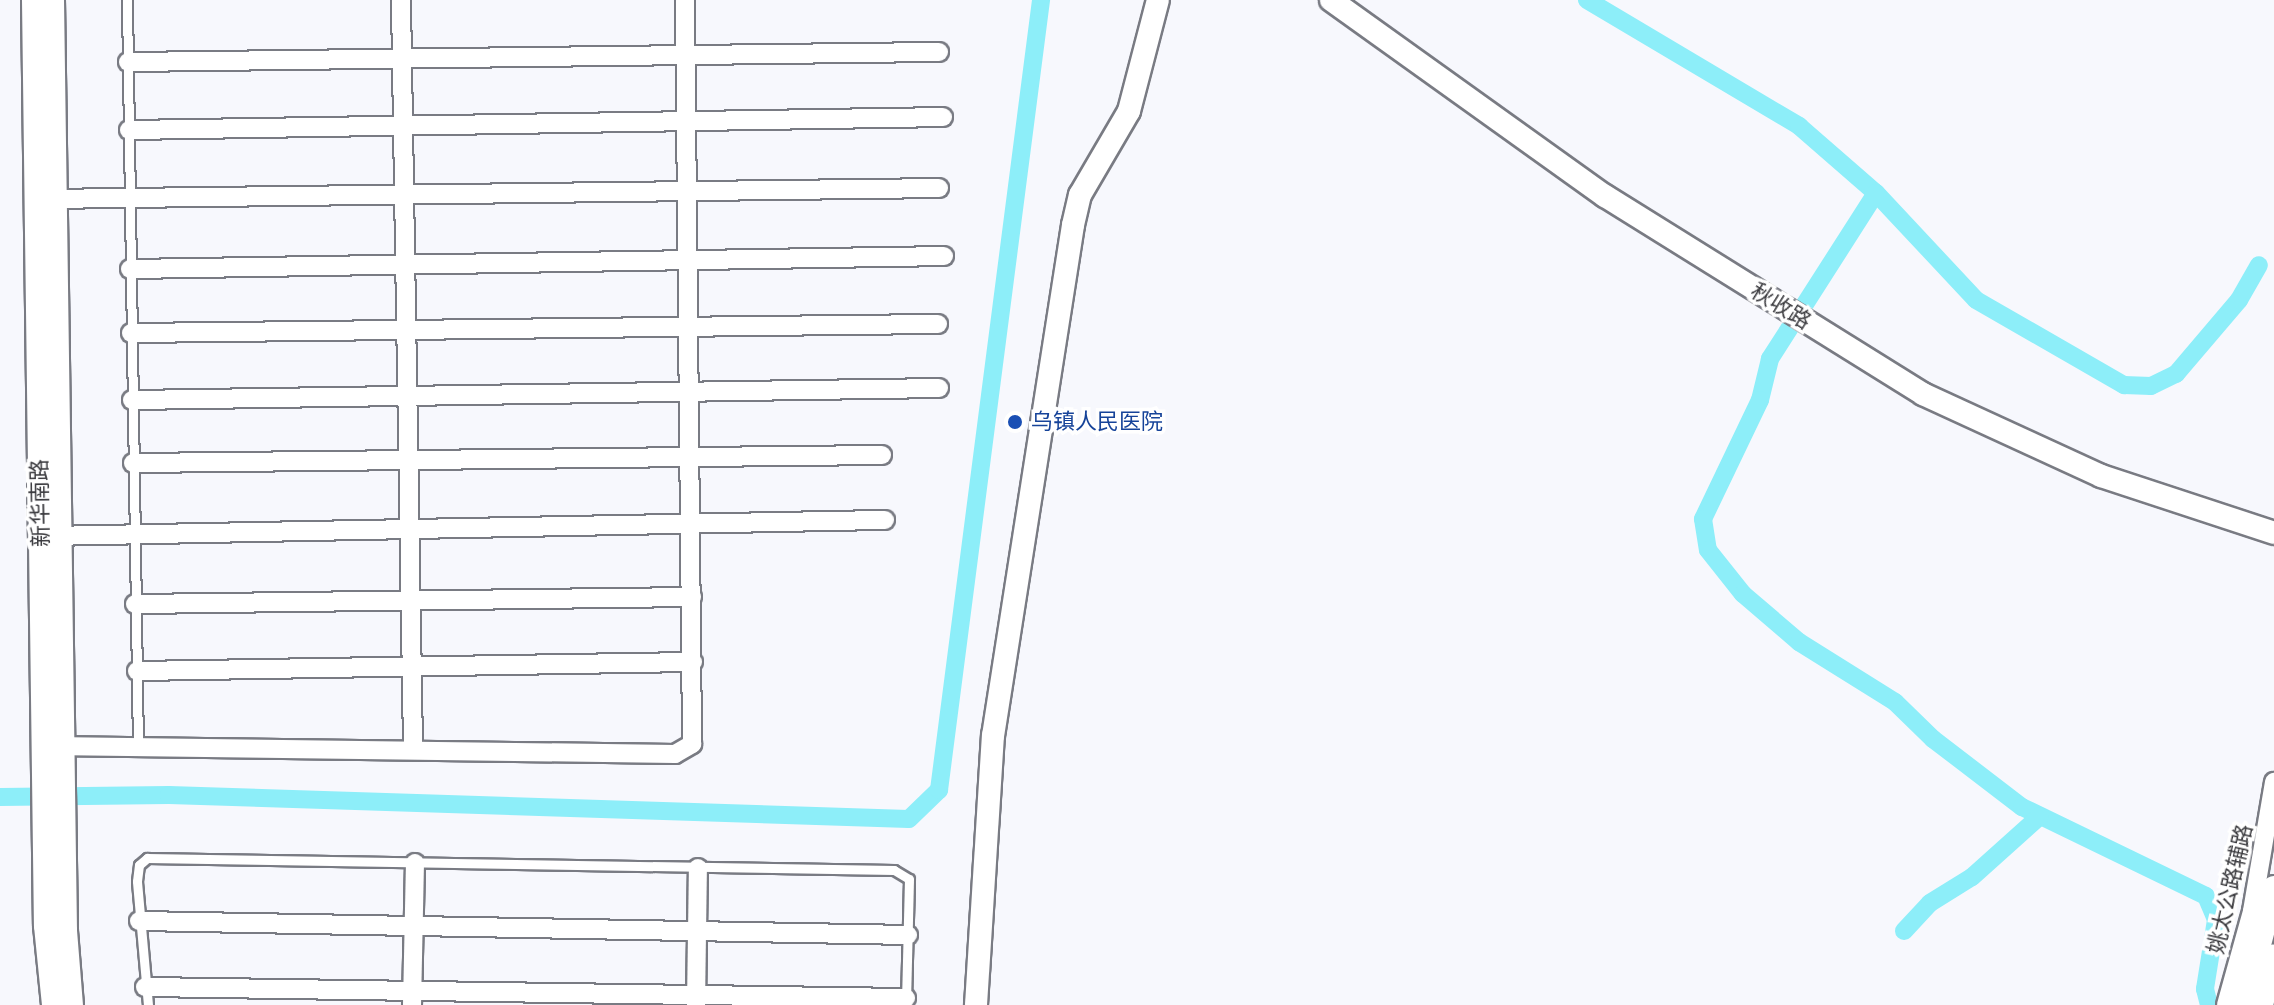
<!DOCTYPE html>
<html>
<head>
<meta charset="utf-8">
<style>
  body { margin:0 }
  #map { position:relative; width:2274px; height:1005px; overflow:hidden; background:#f7f8fd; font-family:Arial,"Noto Sans SC",sans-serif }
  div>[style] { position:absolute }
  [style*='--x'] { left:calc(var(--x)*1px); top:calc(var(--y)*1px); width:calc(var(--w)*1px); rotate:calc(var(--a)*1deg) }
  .canal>* { height:18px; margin:-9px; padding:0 9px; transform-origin:9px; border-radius:9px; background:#8deef9 }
  .roads { filter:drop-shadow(2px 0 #797b83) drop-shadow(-2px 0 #797b83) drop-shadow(0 2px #797b83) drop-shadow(0 -2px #797b83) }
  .service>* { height:9px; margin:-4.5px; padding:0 4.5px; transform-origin:4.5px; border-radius:4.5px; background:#fff }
  .minor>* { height:18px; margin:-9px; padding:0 9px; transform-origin:9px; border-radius:9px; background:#fff }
  .tertiary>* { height:22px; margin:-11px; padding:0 11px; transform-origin:11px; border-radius:11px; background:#fff }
  .secondary>* { height:24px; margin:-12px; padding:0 12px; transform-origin:12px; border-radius:12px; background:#fff }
  .dots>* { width:22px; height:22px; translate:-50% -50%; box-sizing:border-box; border:4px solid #fff; border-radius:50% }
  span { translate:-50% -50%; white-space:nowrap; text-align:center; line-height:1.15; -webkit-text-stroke:7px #fff; paint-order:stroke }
  .street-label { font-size:22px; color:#3a3a3e }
  .transit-label { font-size:22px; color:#164399 }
  .left { translate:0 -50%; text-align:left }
</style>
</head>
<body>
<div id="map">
  <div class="canal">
    <div style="--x:1587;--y:0;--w:247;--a:30.7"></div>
    <div style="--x:1799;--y:126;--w:102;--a:41"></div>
    <div style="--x:1876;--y:193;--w:146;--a:46.9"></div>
    <div style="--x:1976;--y:300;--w:171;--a:29.9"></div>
    <div style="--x:2124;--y:385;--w:27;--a:2"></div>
    <div style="--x:2151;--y:386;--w:28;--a:-26"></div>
    <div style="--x:2176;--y:374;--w:97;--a:-49.6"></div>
    <div style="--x:2239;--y:300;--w:40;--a:-60.3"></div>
    <div style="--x:1876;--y:193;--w:197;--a:122.6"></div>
    <div style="--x:1770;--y:359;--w:42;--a:103.7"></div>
    <div style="--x:1760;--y:400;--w:132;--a:115.6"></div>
    <div style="--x:1703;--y:519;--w:31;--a:81"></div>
    <div style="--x:1708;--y:550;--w:56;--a:51.5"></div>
    <div style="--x:1743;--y:594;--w:74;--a:40.6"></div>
    <div style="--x:1799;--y:642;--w:113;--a:32"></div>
    <div style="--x:1895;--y:702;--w:53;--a:44.2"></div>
    <div style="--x:1933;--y:739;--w:112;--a:37.4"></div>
    <div style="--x:2022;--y:807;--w:204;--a:25.8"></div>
    <div style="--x:2206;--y:896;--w:26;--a:67"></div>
    <div style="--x:2216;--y:920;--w:70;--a:99.1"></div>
    <div style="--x:2205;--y:989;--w:16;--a:76"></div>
    <div style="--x:0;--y:797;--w:169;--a:-0.7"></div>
    <div style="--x:169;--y:795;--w:740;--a:1.86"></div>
    <div style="--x:909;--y:819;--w:42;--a:-44"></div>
    <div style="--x:939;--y:790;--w:797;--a:-82.64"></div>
    <div style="--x:1904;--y:931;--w:38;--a:-47"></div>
    <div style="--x:1930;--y:903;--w:49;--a:-31.8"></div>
    <div style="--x:1972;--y:877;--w:91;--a:-41.9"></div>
  </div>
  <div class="roads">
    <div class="service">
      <div style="--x:127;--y:0;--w:747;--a:89.16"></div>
      <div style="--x:148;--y:1005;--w:124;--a:-95.1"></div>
      <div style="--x:137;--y:881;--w:16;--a:-83"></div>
      <div style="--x:139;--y:865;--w:11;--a:-41"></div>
      <div style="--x:147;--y:858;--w:747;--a:0.92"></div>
      <div style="--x:894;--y:870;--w:17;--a:31"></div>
      <div style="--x:909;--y:879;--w:120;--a:91.4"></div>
    </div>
    <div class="minor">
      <div style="--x:401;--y:0;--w:750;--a:89.08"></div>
      <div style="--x:128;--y:62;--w:811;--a:-0.71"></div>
      <div style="--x:129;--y:130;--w:814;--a:-0.91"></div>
      <div style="--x:43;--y:199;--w:896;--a:-0.7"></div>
      <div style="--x:130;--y:269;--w:814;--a:-0.91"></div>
      <div style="--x:131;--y:333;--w:807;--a:-0.64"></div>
      <div style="--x:132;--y:400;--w:807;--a:-0.85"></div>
      <div style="--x:133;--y:463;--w:749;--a:-0.61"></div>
      <div style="--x:48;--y:536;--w:837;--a:-1.1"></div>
      <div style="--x:135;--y:604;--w:557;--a:-0.72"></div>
      <div style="--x:137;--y:671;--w:556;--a:-0.93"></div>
      <div style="--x:51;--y:746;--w:624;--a:0.73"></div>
      <div style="--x:675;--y:754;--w:20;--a:-30"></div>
      <div style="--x:692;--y:744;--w:744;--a:-90.54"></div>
      <div style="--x:139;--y:921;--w:769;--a:1.04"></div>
      <div style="--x:145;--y:987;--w:761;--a:0.83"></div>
      <div style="--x:412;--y:1005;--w:142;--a:-88.8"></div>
      <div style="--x:696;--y:1005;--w:137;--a:-89.2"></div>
      <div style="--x:2226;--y:1005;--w:98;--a:-74.5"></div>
      <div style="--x:2252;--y:911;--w:131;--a:-80.3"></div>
    </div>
    <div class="tertiary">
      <div style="--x:33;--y:0;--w:926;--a:89.26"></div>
      <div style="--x:45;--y:926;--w:79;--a:84.2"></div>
      <div style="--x:53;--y:0;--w:931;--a:89.2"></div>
      <div style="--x:66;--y:931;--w:74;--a:85.4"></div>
      <div style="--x:1331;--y:0;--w:337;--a:35.6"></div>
      <div style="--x:1605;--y:196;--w:375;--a:31.9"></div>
      <div style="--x:1923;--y:394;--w:196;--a:24.7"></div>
      <div style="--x:2101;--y:476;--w:182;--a:18.2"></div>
      <div style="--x:976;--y:1005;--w:270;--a:-86.4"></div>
      <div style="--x:993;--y:736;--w:517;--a:-81.1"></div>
      <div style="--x:1073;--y:225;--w:31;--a:-77"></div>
      <div style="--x:1080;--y:195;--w:97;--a:-59.7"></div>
      <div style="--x:1129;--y:111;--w:115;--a:-75.4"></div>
    </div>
    <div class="secondary">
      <div style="--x:2243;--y:1005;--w:121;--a:-75.2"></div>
      <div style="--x:2261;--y:1005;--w:50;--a:-76.2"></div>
    </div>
  </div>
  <div class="dots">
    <div style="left:1015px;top:422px;background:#1a4fb4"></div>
  </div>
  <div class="street-label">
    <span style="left:1781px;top:306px;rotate:32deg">秋收路</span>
    <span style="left:40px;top:503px;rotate:-91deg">新华南路</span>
    <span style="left:2230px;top:889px;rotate:-77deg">姚太公路辅路</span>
  </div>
  <div class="transit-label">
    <span class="left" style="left:1031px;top:422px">乌镇人民医院</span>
  </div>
</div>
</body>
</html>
